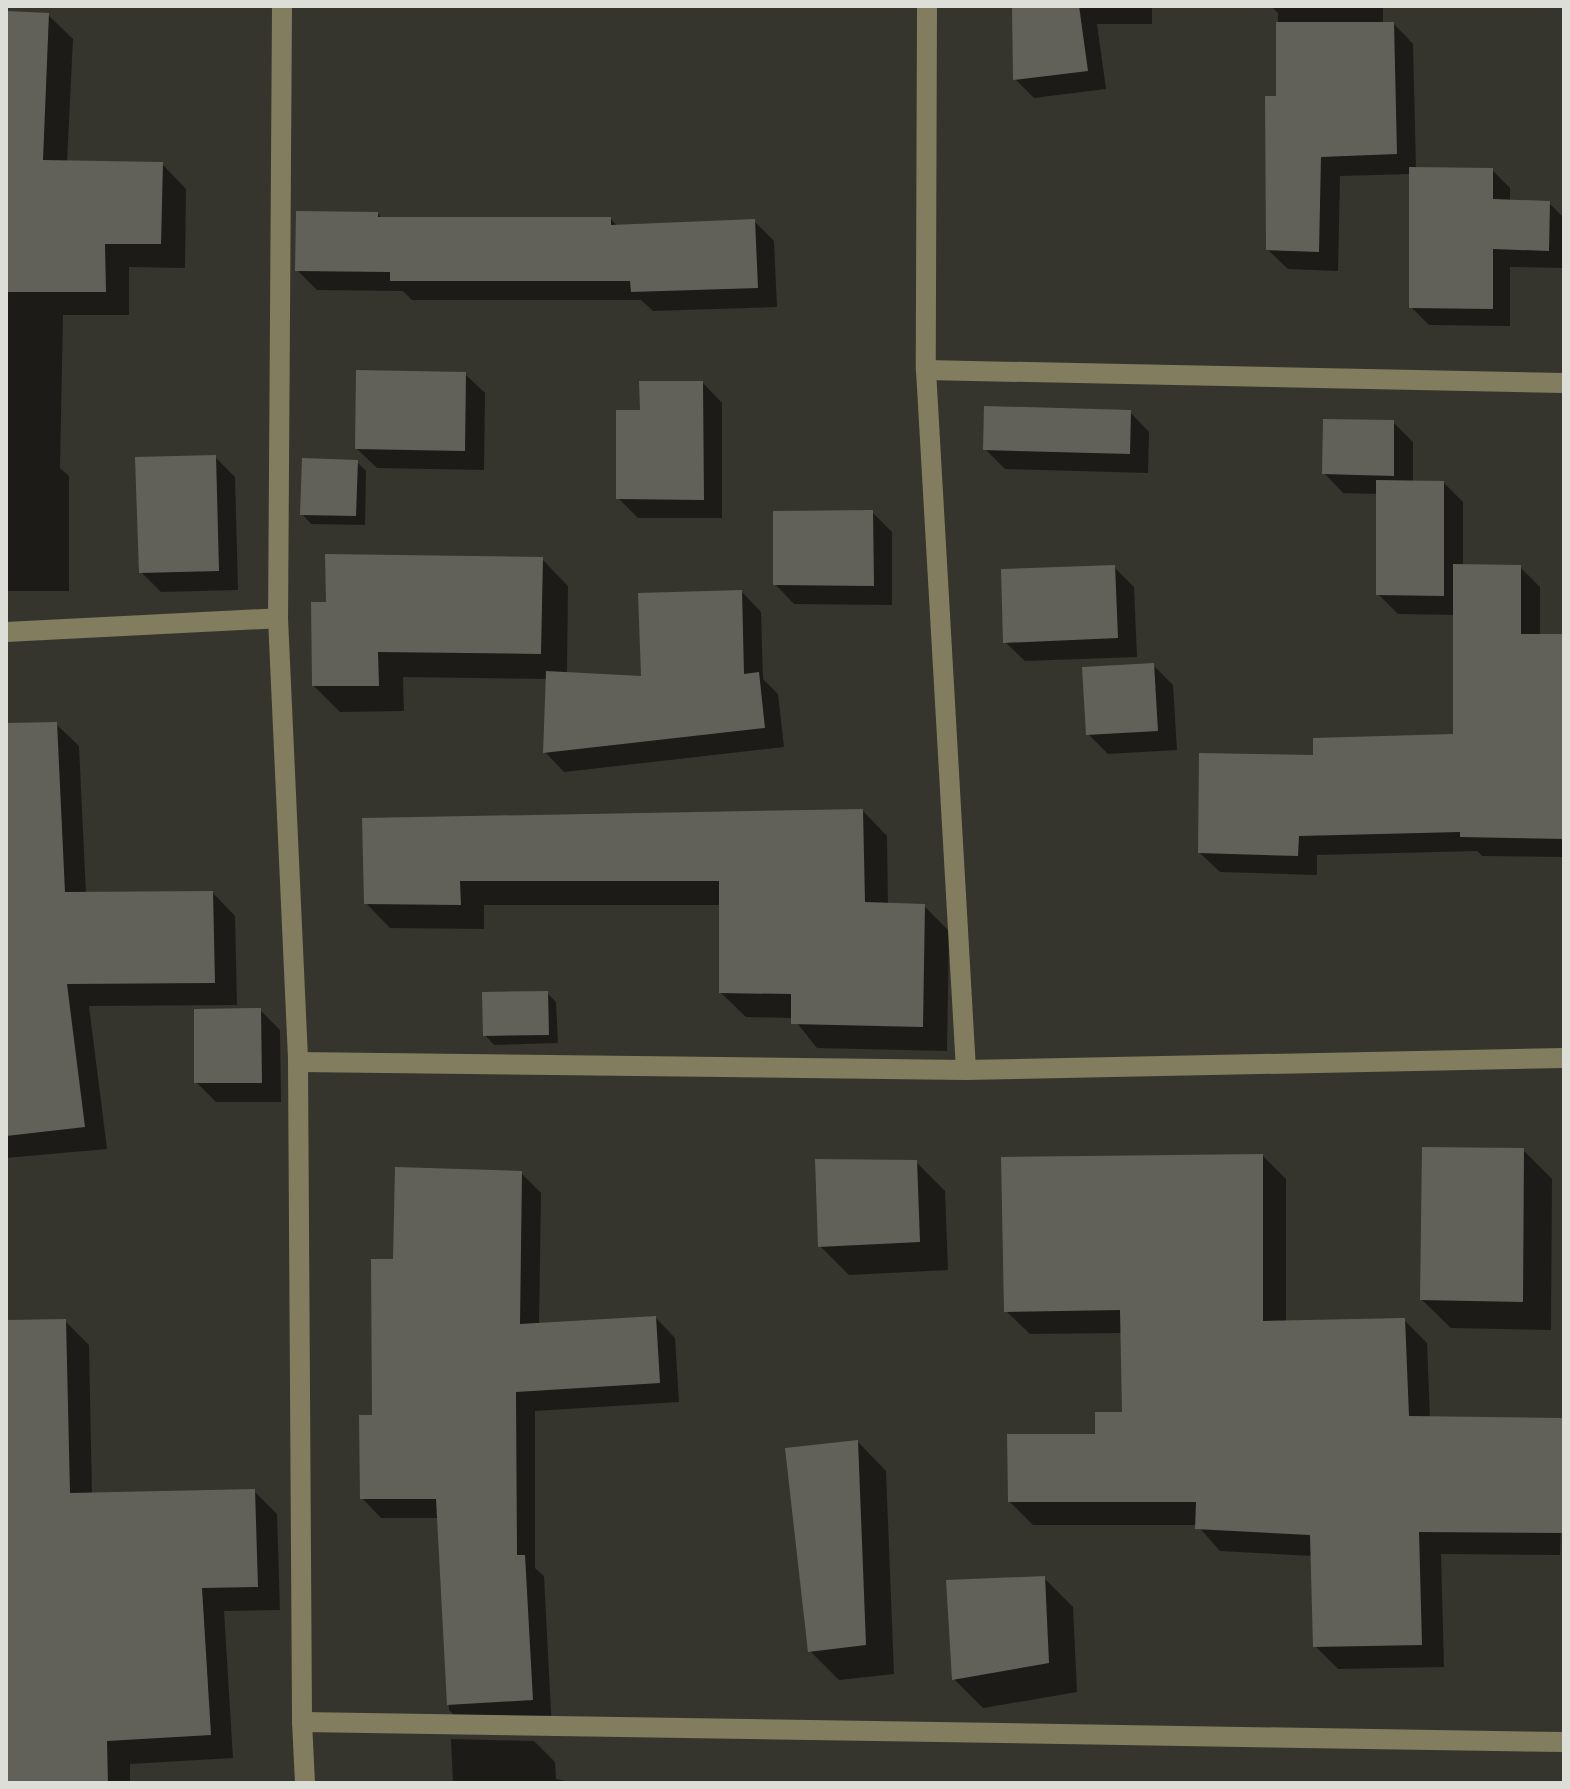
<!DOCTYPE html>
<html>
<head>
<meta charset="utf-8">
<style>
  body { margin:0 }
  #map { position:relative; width:1570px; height:1789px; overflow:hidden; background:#35342d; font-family:"Noto Sans",sans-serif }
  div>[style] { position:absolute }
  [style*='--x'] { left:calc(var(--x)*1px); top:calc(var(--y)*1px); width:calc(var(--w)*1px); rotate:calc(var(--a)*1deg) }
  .shadow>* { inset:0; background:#0007 }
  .building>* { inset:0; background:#626159 }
  .minor>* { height:20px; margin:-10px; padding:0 10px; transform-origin:10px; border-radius:10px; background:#817d5e }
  span { translate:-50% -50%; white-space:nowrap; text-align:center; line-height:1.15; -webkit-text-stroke:7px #1c1c18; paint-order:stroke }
  .frame { position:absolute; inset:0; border:8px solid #deded9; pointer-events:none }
</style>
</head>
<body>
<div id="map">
  <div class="shadow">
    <div style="clip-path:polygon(1014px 6px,1152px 6px,1152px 24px,1097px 24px,1106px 89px,1034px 98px,1015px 79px)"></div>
    <div style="clip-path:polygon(1271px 6px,1383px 6px,1383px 24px,1394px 24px,1413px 44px,1416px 169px,1492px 170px,1510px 188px,1510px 202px,1549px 203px,1564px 218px,1564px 268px,1510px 267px,1510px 326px,1429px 325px,1411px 307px,1411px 174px,1340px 176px,1338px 271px,1288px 269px,1268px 250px,1278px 98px,1278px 13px)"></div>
    <div style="clip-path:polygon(6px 12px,48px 15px,73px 39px,67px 163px,162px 164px,186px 189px,185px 268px,129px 267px,129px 315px,63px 315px,60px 468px,69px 476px,69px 591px,6px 591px)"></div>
    <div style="clip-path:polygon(378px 214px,383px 219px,611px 219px,618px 227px,754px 221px,774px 241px,777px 307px,653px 311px,641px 300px,412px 300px,403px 291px,317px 290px,297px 270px)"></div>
    <div style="clip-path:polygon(465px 374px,485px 393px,484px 470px,377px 468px,357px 449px)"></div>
    <div style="clip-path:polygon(703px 383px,722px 403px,722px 518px,638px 518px,618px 498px,642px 412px)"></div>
    <div style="clip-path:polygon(1130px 412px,1149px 432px,1148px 473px,1005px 469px,985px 449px)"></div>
    <div style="clip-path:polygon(1393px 422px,1413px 442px,1413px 482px,1444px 483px,1463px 502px,1463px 566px,1520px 567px,1540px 587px,1540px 636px,1564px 636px,1564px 857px,1482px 856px,1477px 851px,1317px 855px,1317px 875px,1220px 872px,1200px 853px,1316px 757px,1455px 736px,1455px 615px,1398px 614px,1378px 594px,1378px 494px,1343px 493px,1324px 473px)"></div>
    <div style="clip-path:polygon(215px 457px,235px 477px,238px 590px,161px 592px,141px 572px)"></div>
    <div style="clip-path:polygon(357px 462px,366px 471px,365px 525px,311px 524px,302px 514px)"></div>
    <div style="clip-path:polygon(872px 512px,892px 532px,892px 605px,794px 604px,775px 584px)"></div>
    <div style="clip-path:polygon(542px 559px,568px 586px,567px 674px,644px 678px,742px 592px,761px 612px,763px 679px,778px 694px,784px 747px,564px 772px,545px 752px,548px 679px,403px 677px,404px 711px,340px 712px,314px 686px,328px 604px)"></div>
    <div style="clip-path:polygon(1114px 567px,1134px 587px,1137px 657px,1025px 661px,1005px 642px)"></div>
    <div style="clip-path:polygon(1153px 665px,1173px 685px,1177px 750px,1108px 754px,1088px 734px)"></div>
    <div style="clip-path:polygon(56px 724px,79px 746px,86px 894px,213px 893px,235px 916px,237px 1005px,89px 1006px,107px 1149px,6px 1158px,6px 725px)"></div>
    <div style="clip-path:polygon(863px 811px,887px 836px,888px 905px,924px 906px,949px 931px,947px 1051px,817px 1048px,793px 1018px,746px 1017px,721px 993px,721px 905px,484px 905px,484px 929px,390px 928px,366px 903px,364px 820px)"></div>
    <div style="clip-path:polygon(547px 993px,556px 1002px,558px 1043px,494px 1045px,485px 1035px)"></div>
    <div style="clip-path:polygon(260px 1010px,280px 1030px,281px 1102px,216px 1102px,196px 1082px)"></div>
    <div style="clip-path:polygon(1523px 1150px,1552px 1179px,1551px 1330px,1451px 1328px,1422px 1300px)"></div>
    <div style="clip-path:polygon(1263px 1156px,1286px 1179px,1286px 1322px,1404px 1320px,1427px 1343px,1430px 1418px,1563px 1420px,1564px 1406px,1560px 1555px,1441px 1554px,1444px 1667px,1338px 1669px,1315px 1646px,1313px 1556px,1220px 1551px,1197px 1525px,1033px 1525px,1010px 1502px,1124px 1414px,1122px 1333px,1030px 1334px,1006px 1311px)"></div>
    <div style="clip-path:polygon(916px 1162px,945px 1191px,948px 1270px,849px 1275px,820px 1246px)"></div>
    <div style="clip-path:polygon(521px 1173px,541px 1193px,539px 1325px,656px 1318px,675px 1338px,679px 1402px,535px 1411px,535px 1568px,544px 1576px,552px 1731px,469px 1730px,449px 1710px,439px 1518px,381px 1518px,362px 1498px,395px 1261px)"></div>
    <div style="clip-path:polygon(65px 1321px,89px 1345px,92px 1495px,254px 1491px,277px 1514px,280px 1610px,224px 1611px,233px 1758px,130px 1764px,130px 1783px,6px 1783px,6px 1322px)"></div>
    <div style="clip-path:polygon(858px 1442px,886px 1471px,894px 1674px,839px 1680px,810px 1651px)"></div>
    <div style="clip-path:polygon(1044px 1578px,1073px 1607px,1077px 1692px,983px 1708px,954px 1679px)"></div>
    <div style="clip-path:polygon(451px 1739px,534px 1741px,555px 1762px,556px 1779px,575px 1783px,453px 1783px)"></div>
  </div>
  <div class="building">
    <div style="clip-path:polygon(1012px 6px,1079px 6px,1088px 71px,1013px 80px)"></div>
    <div style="clip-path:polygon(6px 11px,49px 13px,43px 160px,163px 162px,161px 244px,105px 244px,106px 292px,6px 292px)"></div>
    <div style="clip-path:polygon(1276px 22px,1394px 22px,1397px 154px,1321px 157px,1319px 252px,1266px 250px,1265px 96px,1276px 96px)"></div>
    <div style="clip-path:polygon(1409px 167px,1493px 168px,1493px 199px,1550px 201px,1549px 251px,1493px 249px,1493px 309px,1409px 308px)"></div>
    <div style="clip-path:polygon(296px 211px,378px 212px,378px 217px,611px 217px,611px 225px,755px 219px,758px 288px,631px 292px,630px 281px,390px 281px,390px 272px,295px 271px)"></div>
    <div style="clip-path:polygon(356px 370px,466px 372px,465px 451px,355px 449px)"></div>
    <div style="clip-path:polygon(639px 381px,703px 381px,704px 500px,616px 499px,616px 410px,640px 410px)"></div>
    <div style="clip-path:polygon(984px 406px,1131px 410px,1130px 454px,983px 450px)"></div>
    <div style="clip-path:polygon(1323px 419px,1394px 420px,1394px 476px,1322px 474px)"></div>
    <div style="clip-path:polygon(216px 455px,219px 571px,139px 573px,135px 457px)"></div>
    <div style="clip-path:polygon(302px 458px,358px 460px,356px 516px,300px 515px)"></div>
    <div style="clip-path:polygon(1376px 480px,1444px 481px,1444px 596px,1376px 595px)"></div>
    <div style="clip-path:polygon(873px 510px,874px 586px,773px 585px,773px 511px)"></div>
    <div style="clip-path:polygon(325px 554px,543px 557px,541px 654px,378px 652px,379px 686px,312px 686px,311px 602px,326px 602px)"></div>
    <div style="clip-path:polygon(1453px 564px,1521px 565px,1521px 634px,1564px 634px,1564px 839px,1460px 837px,1460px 832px,1299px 836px,1298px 856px,1198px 853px,1199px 753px,1313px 755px,1313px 738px,1453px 734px)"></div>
    <div style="clip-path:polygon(1115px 565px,1118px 638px,1003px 643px,1001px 569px)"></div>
    <div style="clip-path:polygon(742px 590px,744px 674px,759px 672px,765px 728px,543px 753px,546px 671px,641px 676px,638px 593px)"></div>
    <div style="clip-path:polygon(1154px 663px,1158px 731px,1086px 735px,1082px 667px)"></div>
    <div style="clip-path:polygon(57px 722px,65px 892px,213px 891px,215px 983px,67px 984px,85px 1127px,6px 1136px,6px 723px)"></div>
    <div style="clip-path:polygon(863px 809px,865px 902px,925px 904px,923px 1027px,791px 1024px,791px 994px,719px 993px,719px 881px,460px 881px,461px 905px,364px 904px,362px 818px)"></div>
    <div style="clip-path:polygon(548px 991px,549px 1035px,483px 1036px,482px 992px)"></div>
    <div style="clip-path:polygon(261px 1008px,262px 1083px,194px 1083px,194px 1009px)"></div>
    <div style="clip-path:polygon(1422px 1147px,1524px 1148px,1523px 1302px,1420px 1300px)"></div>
    <div style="clip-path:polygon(1263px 1154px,1263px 1321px,1405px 1318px,1409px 1416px,1564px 1418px,1564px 1533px,1419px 1532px,1422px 1645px,1313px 1647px,1310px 1535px,1195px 1529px,1196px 1502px,1008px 1502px,1007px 1434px,1095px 1434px,1095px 1412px,1122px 1412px,1120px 1310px,1004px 1312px,1001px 1157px)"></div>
    <div style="clip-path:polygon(815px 1159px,917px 1160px,920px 1242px,818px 1247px)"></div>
    <div style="clip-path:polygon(395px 1167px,522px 1171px,520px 1324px,656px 1316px,660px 1383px,516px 1392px,517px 1555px,525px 1555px,533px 1700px,447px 1705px,436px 1499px,360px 1499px,359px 1415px,372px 1415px,371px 1259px,393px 1259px)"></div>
    <div style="clip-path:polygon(66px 1319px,70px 1493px,255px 1489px,258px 1587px,202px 1588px,211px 1735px,107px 1741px,108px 1783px,6px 1783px,6px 1320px)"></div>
    <div style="clip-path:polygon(858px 1440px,866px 1645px,808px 1652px,785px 1448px)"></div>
    <div style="clip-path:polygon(1045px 1576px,1049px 1663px,952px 1680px,946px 1580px)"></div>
  </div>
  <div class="minor">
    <div style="--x:282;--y:6;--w:612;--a:90.37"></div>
    <div style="--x:278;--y:618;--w:444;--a:87.4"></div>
    <div style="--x:298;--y:1062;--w:660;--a:89.65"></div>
    <div style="--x:927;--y:6;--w:364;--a:90.2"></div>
    <div style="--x:926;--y:370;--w:701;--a:86.73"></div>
    <div style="--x:926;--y:370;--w:638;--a:1.17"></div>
    <div style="--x:6;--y:632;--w:272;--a:-2.9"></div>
    <div style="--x:298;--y:1062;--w:668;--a:0.69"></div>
    <div style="--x:966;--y:1070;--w:598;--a:-1.15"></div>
    <div style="--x:305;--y:1783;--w:61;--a:-92.8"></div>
    <div style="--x:302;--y:1722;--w:1262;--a:0.91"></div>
  </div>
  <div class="frame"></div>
</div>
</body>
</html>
